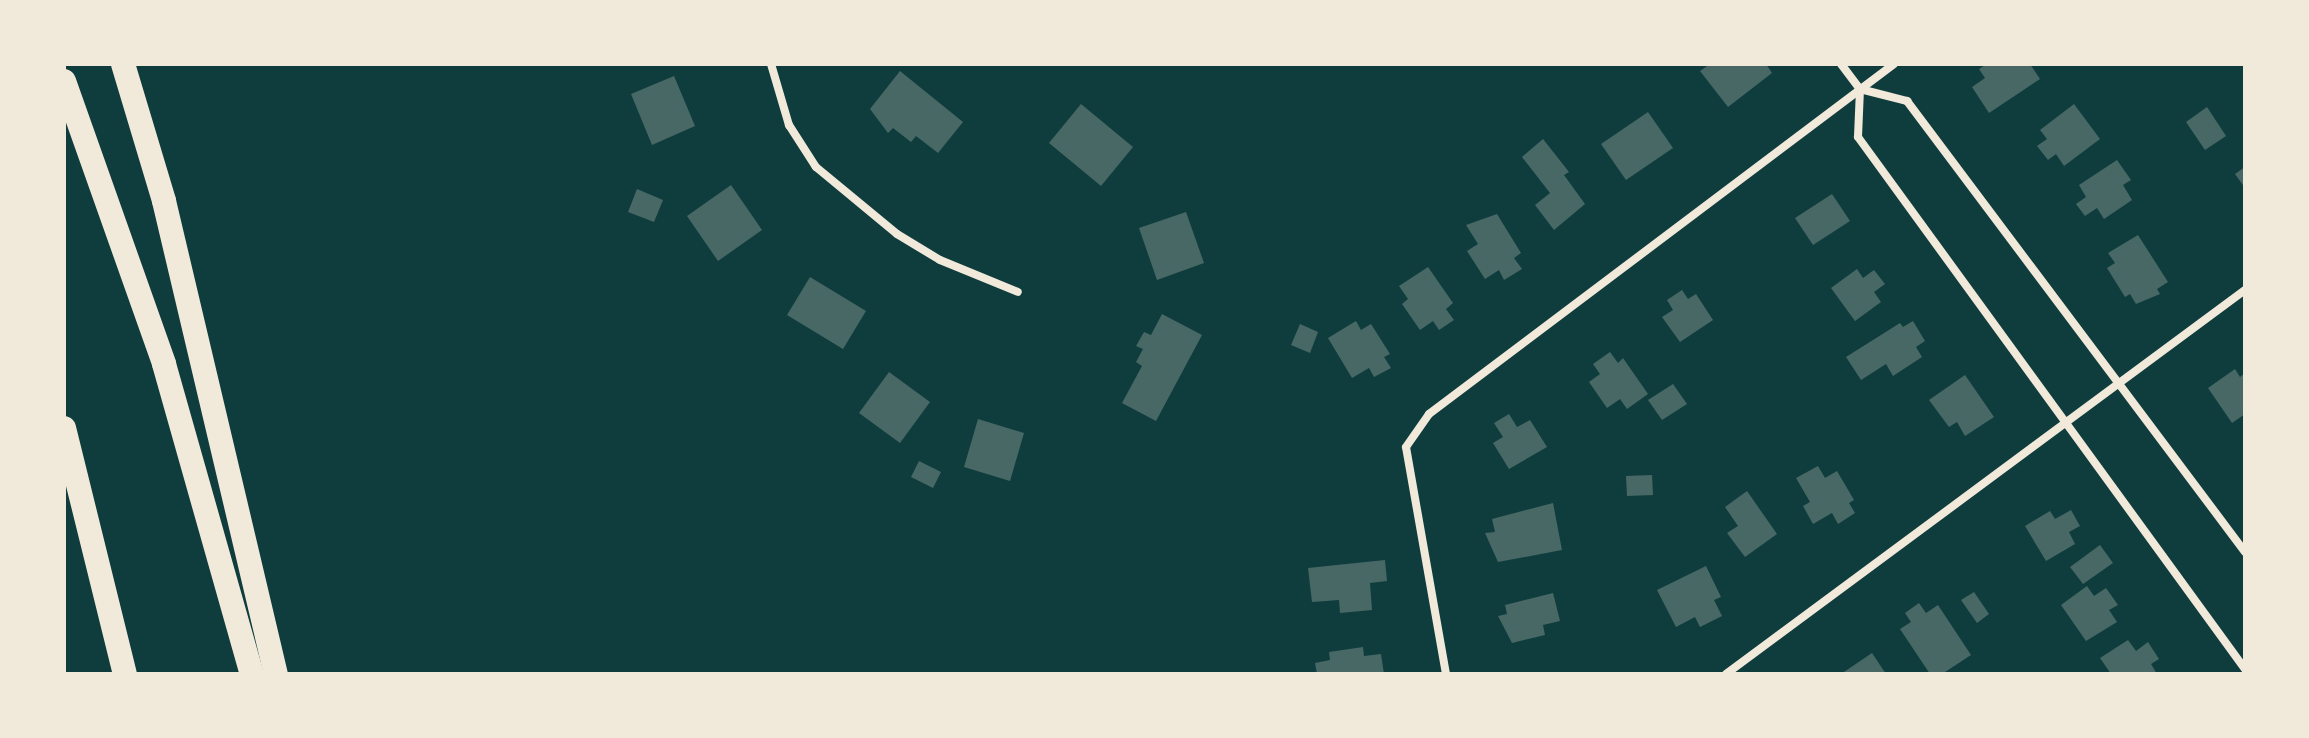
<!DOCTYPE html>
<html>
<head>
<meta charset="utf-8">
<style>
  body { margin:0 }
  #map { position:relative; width:2309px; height:738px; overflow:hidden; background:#0f3d3e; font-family:Ubuntu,sans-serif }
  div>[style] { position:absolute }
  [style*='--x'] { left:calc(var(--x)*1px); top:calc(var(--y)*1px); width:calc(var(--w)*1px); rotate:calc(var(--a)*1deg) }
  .building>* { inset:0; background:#486865 }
  .minor>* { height:8px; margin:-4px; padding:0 4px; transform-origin:4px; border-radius:4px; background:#f1e9da }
  .motorway>* { height:24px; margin:-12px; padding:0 12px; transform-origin:12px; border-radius:12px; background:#f1e9da }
  span { translate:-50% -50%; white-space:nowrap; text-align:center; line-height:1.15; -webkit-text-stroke:6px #f1e9da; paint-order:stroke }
  .frame { position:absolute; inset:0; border:66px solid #f1e9da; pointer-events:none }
</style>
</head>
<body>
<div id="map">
  <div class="building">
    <div style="clip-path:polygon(1710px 64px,1766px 64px,1772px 73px,1728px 107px,1700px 71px)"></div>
    <div style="clip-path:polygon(1987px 64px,2030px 64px,2040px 79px,1989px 113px,1972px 87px,1985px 78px,1979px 69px)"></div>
    <div style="clip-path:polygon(900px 71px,963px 122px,938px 153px,916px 136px,911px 142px,893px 128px,888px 133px,870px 109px)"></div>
    <div style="clip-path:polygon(674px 76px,695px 126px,652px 145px,631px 94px)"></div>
    <div style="clip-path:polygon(1081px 104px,1133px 147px,1101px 186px,1049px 143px)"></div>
    <div style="clip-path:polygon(2074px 104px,2100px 139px,2064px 166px,2056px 154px,2048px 160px,2037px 146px,2047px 139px,2040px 130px)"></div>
    <div style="clip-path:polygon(2207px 107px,2226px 136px,2205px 150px,2186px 122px)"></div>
    <div style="clip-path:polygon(1648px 112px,1673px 148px,1626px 180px,1601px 144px)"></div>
    <div style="clip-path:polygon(1543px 139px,1569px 172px,1564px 175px,1585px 204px,1554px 230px,1535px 205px,1550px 193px,1522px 157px)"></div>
    <div style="clip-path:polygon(2117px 160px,2131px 180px,2123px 185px,2132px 200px,2104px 219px,2097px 208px,2085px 216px,2076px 204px,2086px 197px,2079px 185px)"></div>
    <div style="clip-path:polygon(2245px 167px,2245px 188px,2235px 174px)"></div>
    <div style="clip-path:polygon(731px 185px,762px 230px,718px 261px,687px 216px)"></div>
    <div style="clip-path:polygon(637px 189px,663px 200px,654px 222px,628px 212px)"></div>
    <div style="clip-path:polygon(1832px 194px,1850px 221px,1813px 245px,1795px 218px)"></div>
    <div style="clip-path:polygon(1186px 212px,1204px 263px,1157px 280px,1139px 228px)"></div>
    <div style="clip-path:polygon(1497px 214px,1521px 253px,1514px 258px,1522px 269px,1504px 280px,1499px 270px,1485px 279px,1467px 251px,1478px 244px,1466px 225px)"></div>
    <div style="clip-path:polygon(2138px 235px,2168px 282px,2157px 289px,2160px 294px,2136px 304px,2130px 294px,2125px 297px,2107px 268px,2115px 263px,2108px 253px)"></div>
    <div style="clip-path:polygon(1428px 267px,1453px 303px,1446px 309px,1454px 320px,1439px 330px,1433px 321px,1420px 330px,1402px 304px,1408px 299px,1399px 286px)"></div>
    <div style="clip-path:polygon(1857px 269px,1863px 278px,1874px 270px,1885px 284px,1874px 292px,1881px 302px,1855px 321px,1831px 288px)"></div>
    <div style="clip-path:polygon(810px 277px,866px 311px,843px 349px,787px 315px)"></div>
    <div style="clip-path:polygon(1682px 290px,1688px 299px,1696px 294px,1713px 320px,1680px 342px,1662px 317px,1673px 310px,1667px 300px)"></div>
    <div style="clip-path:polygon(1162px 314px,1202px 335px,1156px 421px,1122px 403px,1142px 366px,1136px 362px,1143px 349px,1136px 346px,1144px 332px,1151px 335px)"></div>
    <div style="clip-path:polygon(1356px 321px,1361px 330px,1371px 324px,1390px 354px,1384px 357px,1391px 368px,1374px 377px,1369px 368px,1352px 378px,1328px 338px)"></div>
    <div style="clip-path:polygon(1913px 321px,1925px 341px,1916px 347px,1922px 357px,1893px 376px,1886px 364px,1861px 380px,1846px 357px,1900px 323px,1903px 327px)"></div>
    <div style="clip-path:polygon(1300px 324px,1318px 332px,1310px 353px,1291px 345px)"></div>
    <div style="clip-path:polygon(1610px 352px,1618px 363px,1623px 358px,1648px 394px,1627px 409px,1620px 399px,1607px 408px,1589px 382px,1600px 374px,1593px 364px)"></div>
    <div style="clip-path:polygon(2235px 369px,2240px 377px,2245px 373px,2245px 414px,2232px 423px,2208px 388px)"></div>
    <div style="clip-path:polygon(889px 372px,930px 402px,900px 443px,859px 413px)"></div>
    <div style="clip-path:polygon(1965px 375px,1994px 417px,1965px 436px,1957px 422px,1949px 427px,1929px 400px)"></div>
    <div style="clip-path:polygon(1673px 384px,1687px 404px,1662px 420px,1648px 400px)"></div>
    <div style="clip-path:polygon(1509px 414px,1517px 427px,1530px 420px,1547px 447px,1509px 469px,1493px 443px,1503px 437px,1494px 423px)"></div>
    <div style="clip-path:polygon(978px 419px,1024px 433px,1010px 481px,964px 467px)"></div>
    <div style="clip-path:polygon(919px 461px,941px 472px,933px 488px,911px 477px)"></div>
    <div style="clip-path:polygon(1818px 466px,1825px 478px,1837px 471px,1854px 500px,1849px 503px,1855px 513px,1838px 524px,1832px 513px,1813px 524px,1803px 506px,1810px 502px,1796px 478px)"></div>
    <div style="clip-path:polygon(1652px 475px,1653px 495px,1627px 496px,1626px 476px)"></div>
    <div style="clip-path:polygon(1747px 491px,1777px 534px,1745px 557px,1727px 533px,1738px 526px,1725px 507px)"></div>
    <div style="clip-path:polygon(1553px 503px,1562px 550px,1498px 562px,1485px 533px,1495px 532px,1492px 519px)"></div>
    <div style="clip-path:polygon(2071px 510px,2080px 526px,2069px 532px,2075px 544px,2046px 561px,2025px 526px,2050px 511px,2055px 519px)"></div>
    <div style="clip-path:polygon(2100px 545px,2113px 563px,2083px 584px,2070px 567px)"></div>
    <div style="clip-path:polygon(1385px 560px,1387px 581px,1370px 583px,1372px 610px,1340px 613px,1339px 600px,1312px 602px,1308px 568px)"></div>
    <div style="clip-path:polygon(1706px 566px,1721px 597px,1714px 600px,1722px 616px,1700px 627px,1695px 617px,1676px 627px,1657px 590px)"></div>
    <div style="clip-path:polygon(2087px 586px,2094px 596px,2106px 588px,2118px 605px,2109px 610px,2117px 622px,2086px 641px,2061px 605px)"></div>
    <div style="clip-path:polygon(1974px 592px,1989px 614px,1977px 623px,1961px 600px)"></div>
    <div style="clip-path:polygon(1553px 593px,1560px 621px,1543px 625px,1545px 635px,1512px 643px,1498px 616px,1507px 614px,1505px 605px)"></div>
    <div style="clip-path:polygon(1919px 603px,1926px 613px,1938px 605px,1971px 655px,1942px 674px,1930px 674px,1900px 629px,1911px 622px,1905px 613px)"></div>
    <div style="clip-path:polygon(2128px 640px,2136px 651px,2148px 642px,2159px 659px,2151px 664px,2157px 674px,2111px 674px,2100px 658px)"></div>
    <div style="clip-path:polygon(1363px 647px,1364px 656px,1381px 654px,1384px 674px,1317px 674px,1315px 663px,1330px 660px,1329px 652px)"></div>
    <div style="clip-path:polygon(1872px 653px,1886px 674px,1841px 674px)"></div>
  </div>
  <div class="minor">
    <div style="--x:771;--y:64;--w:64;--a:73.6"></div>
    <div style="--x:789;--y:125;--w:50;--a:57.3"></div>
    <div style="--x:816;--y:167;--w:105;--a:39.6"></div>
    <div style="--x:897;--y:234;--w:50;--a:31.2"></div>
    <div style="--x:940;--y:260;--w:84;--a:22.3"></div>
    <div style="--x:1841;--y:64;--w:31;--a:53"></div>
    <div style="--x:1860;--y:89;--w:48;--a:92.4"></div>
    <div style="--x:1858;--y:137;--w:658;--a:53.97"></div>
    <div style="--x:1860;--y:89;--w:49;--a:14.3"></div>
    <div style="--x:1907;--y:101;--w:564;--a:53.15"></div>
    <div style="--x:1446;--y:674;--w:230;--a:-100"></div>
    <div style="--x:1406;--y:447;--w:40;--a:-55.1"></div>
    <div style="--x:1429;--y:414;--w:582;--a:-36.97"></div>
    <div style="--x:1726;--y:674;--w:646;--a:-36.5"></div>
  </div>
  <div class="motorway">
    <div style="--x:123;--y:64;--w:143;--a:73.3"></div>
    <div style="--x:164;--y:201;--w:486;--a:76.7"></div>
    <div style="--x:64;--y:81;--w:300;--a:70.5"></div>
    <div style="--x:164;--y:364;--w:322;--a:74.2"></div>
    <div style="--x:64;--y:428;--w:253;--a:76.1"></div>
  </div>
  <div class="frame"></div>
</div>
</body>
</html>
